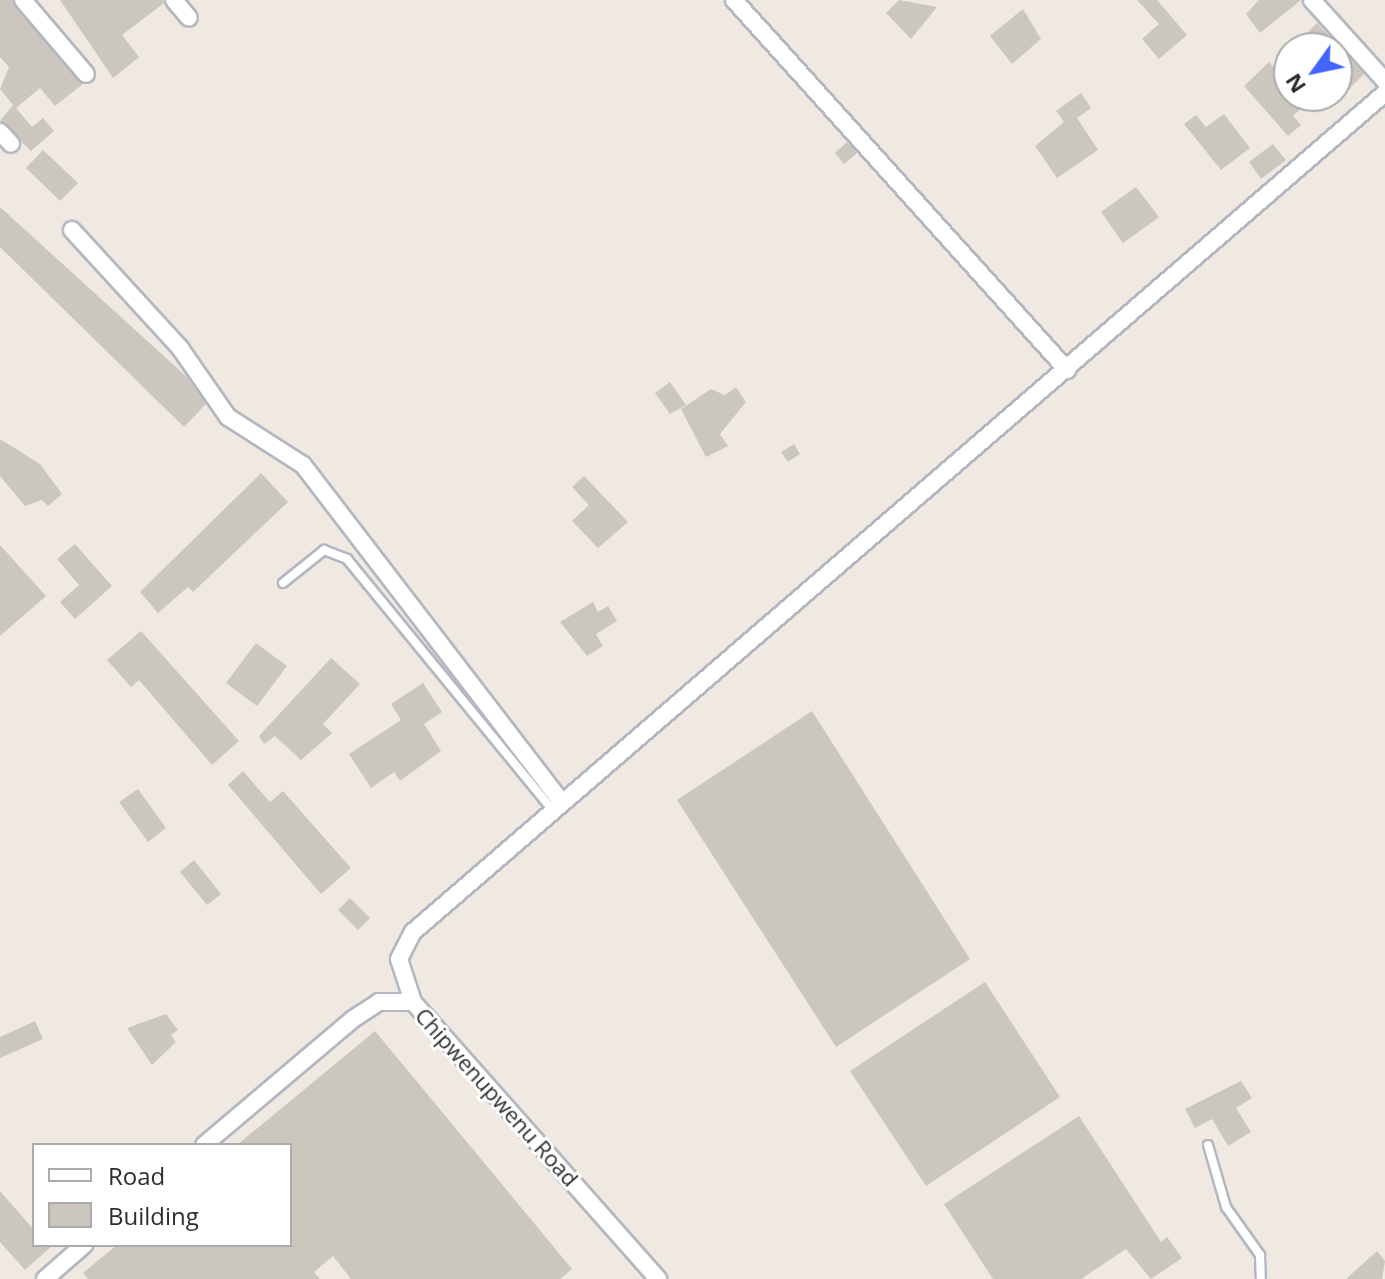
<!DOCTYPE html>
<html>
<head>
<meta charset="utf-8">
<style>
  body { margin:0 }
  #map { position:relative; width:1385px; height:1279px; overflow:hidden; background:#efe9e1; font-family:"Open Sans",sans-serif }
  div>[style] { position:absolute }
  [style*='--x'] { left:calc(var(--x)*1px); top:calc(var(--y)*1px); width:calc(var(--w)*1px); rotate:calc(var(--a)*1deg) }
  .building>* { inset:0; background:#cbc7bf }
  .roads { filter:drop-shadow(2px 0 #b4b7c1) drop-shadow(-2px 0 #b4b7c1) drop-shadow(0 2px #b4b7c1) drop-shadow(0 -2px #b4b7c1) }
  .service>* { height:8px; margin:-4px; padding:0 4px; transform-origin:4px; border-radius:4px; background:#fff }
  .minor>* { height:16px; margin:-8px; padding:0 8px; transform-origin:8px; border-radius:8px; background:#fff }
  span { translate:-50% -50%; white-space:nowrap; text-align:center; line-height:1.15; -webkit-text-stroke:6px #fff; paint-order:stroke }
  .street-label { font-size:22px; color:#2e2e2e }
  .legend { position:absolute; left:32px; top:1143px; width:260px; height:104px; box-sizing:border-box; background:#fff; border:2px solid #ababab; margin:0; padding:10px 14px; list-style:none; font-size:24px; color:#2e2e2e }
  .legend li { display:flex; align-items:center; gap:16px; height:40px }
  .legend b { width:40px; border:2px solid #ababab }
  .north { position:absolute; left:1273px; top:32px; width:80px; height:80px; box-sizing:border-box; background:#fff; border:2px solid #ababab; border-radius:50%; rotate:237deg; font-size:22px; font-weight:700; line-height:32px; text-align:center; color:#2e2e2e }
  .north::after { content:''; display:block; margin:auto; width:28px; height:36px; background:#4264fb; clip-path:polygon(50% 0,100% 100%,50% 72%,0 100%) }
</style>
</head>
<body>
<div id="map">
  <div class="building">
    <div style="clip-path:polygon(0 0,12px 0,83px 84px,55px 106px,40px 88px,16px 108px,32px 127px,43px 118px,54px 131px,31px 151px,0 121px,13px 105px,0 89px,9px 67px,0 57px)"></div>
    <div style="clip-path:polygon(60px 0,163px 0,164px 3px,122px 35px,139px 57px,113px 78px)"></div>
    <div style="clip-path:polygon(899px 0,937px 7px,911px 39px,886px 13px)"></div>
    <div style="clip-path:polygon(1137px 0,1157px 0,1187px 35px,1159px 59px,1142px 39px,1159px 24px)"></div>
    <div style="clip-path:polygon(1259px 0,1301px 0,1260px 33px,1246px 14px)"></div>
    <div style="clip-path:polygon(1023px 9px,1041px 39px,1012px 64px,990px 36px)"></div>
    <div style="clip-path:polygon(1317px 23px,1364px 74px,1337px 101px,1337px 48px,1292px 48px)"></div>
    <div style="clip-path:polygon(1269px 62px,1289px 85px,1289px 96px,1306px 104px,1293px 116px,1301px 125px,1288px 136px,1244px 86px)"></div>
    <div style="clip-path:polygon(1081px 93px,1091px 108px,1077px 118px,1098px 150px,1057px 178px,1035px 146px,1064px 122px,1056px 111px)"></div>
    <div style="clip-path:polygon(1224px 114px,1250px 148px,1221px 170px,1184px 124px,1196px 115px,1206px 127px)"></div>
    <div style="clip-path:polygon(847px 142px,857px 153px,844px 164px,835px 153px)"></div>
    <div style="clip-path:polygon(1273px 144px,1286px 160px,1261px 179px,1249px 162px)"></div>
    <div style="clip-path:polygon(43px 150px,78px 183px,60px 201px,26px 168px)"></div>
    <div style="clip-path:polygon(1136px 187px,1159px 217px,1123px 243px,1101px 212px)"></div>
    <div style="clip-path:polygon(0 207px,188px 378px,206px 404px,184px 427px,0 247px)"></div>
    <div style="clip-path:polygon(670px 382px,686px 405px,670px 414px,655px 393px)"></div>
    <div style="clip-path:polygon(736px 387px,746px 402px,720px 434px,728px 446px,706px 457px,681px 409px,711px 389px,725px 395px)"></div>
    <div style="clip-path:polygon(0 439px,40px 464px,62px 494px,48px 506px,42px 500px,25px 506px,0 476px)"></div>
    <div style="clip-path:polygon(794px 444px,800px 454px,788px 462px,781px 452px)"></div>
    <div style="clip-path:polygon(261px 473px,288px 502px,193px 592px,188px 587px,158px 613px,140px 592px)"></div>
    <div style="clip-path:polygon(584px 476px,628px 522px,598px 548px,572px 521px,589px 505px,572px 487px)"></div>
    <div style="clip-path:polygon(75px 544px,112px 586px,75px 619px,60px 602px,79px 585px,57px 559px)"></div>
    <div style="clip-path:polygon(0 545px,46px 596px,0 636px)"></div>
    <div style="clip-path:polygon(593px 602px,598px 612px,608px 606px,617px 621px,596px 634px,603px 646px,587px 656px,560px 622px)"></div>
    <div style="clip-path:polygon(141px 631px,239px 741px,212px 765px,139px 680px,131px 687px,107px 660px)"></div>
    <div style="clip-path:polygon(256px 643px,287px 666px,257px 706px,226px 683px)"></div>
    <div style="clip-path:polygon(331px 658px,360px 684px,323px 724px,332px 733px,301px 760px,275px 736px,264px 744px,259px 736px)"></div>
    <div style="clip-path:polygon(423px 683px,442px 712px,424px 724px,441px 751px,400px 781px,394px 772px,371px 788px,349px 754px,401px 720px,391px 704px)"></div>
    <div style="clip-path:polygon(812px 711px,970px 959px,836px 1047px,677px 800px)"></div>
    <div style="clip-path:polygon(243px 771px,270px 802px,283px 791px,351px 868px,321px 894px,228px 785px)"></div>
    <div style="clip-path:polygon(138px 789px,166px 828px,148px 842px,119px 802px)"></div>
    <div style="clip-path:polygon(194px 860px,221px 894px,207px 905px,180px 872px)"></div>
    <div style="clip-path:polygon(350px 898px,370px 918px,358px 930px,338px 910px)"></div>
    <div style="clip-path:polygon(985px 982px,1060px 1097px,926px 1186px,850px 1071px)"></div>
    <div style="clip-path:polygon(166px 1014px,178px 1030px,171px 1035px,176px 1042px,152px 1065px,127px 1028px)"></div>
    <div style="clip-path:polygon(35px 1021px,43px 1039px,0 1058px,0 1037px)"></div>
    <div style="clip-path:polygon(375px 1031px,572px 1269px,560px 1279px,351px 1279px,333px 1256px,314px 1272px,320px 1279px,88px 1279px,83px 1273px,117px 1245px,290px 1245px,290px 1145px,237px 1145px)"></div>
    <div style="clip-path:polygon(1241px 1081px,1252px 1098px,1236px 1108px,1251px 1132px,1228px 1146px,1212px 1119px,1195px 1128px,1185px 1109px)"></div>
    <div style="clip-path:polygon(1079px 1116px,1161px 1242px,1167px 1237px,1182px 1258px,1151px 1279px,1126px 1249px,1081px 1279px,993px 1279px,944px 1204px)"></div>
    <div style="clip-path:polygon(0 1191px,34px 1230px,34px 1245px,53px 1245px,25px 1270px,0 1242px)"></div>
    <div style="clip-path:polygon(1377px 1251px,1385px 1261px,1382px 1279px,1346px 1279px)"></div>
  </div>
  <div class="roads">
    <div class="service">
      <div style="--x:283;--y:583;--w:53;--a:-38.8"></div>
      <div style="--x:324;--y:550;--w:25;--a:21"></div>
      <div style="--x:347;--y:559;--w:322;--a:50.7"></div>
      <div style="--x:1208;--y:1145;--w:65;--a:73.8"></div>
      <div style="--x:1226;--y:1207;--w:59;--a:54.7"></div>
      <div style="--x:1260;--y:1255;--w:24;--a:88"></div>
    </div>
    <div class="minor">
      <div style="--x:23;--y:0;--w:97;--a:49.6"></div>
      <div style="--x:174;--y:0;--w:23;--a:50"></div>
      <div style="--x:734;--y:0;--w:498;--a:48"></div>
      <div style="--x:1312;--y:0;--w:109;--a:48"></div>
      <div style="--x:0;--y:132;--w:16;--a:47"></div>
      <div style="--x:72;--y:230;--w:160;--a:47.5"></div>
      <div style="--x:180;--y:348;--w:84;--a:55.2"></div>
      <div style="--x:228;--y:417;--w:89;--a:32.6"></div>
      <div style="--x:303;--y:465;--w:422;--a:52.5"></div>
      <div style="--x:413;--y:1002;--w:45;--a:-108"></div>
      <div style="--x:399;--y:959;--w:30;--a:-63"></div>
      <div style="--x:413;--y:932;--w:1284;--a:-40.8"></div>
      <div style="--x:204;--y:1145;--w:195;--a:-40.2"></div>
      <div style="--x:353;--y:1019;--w:31;--a:-33"></div>
      <div style="--x:379;--y:1002;--w:34;--a:0"></div>
      <div style="--x:413;--y:1002;--w:370;--a:48.5"></div>
      <div style="--x:45;--y:1279;--w:52;--a:-41.1"></div>
    </div>
  </div>
  <div class="street-label">
    <span style="left:497px;top:1097px;rotate:48deg">Chipwenupwenu Road</span>
  </div>
  <ul class="legend">
  <li><b style="height:10px;background:#fff"></b>Road</li>
  <li><b style="height:22px;background:#cbc7bf"></b>Building</li>
  </ul>
  <div class="north">N</div>
</div>
</body>
</html>
